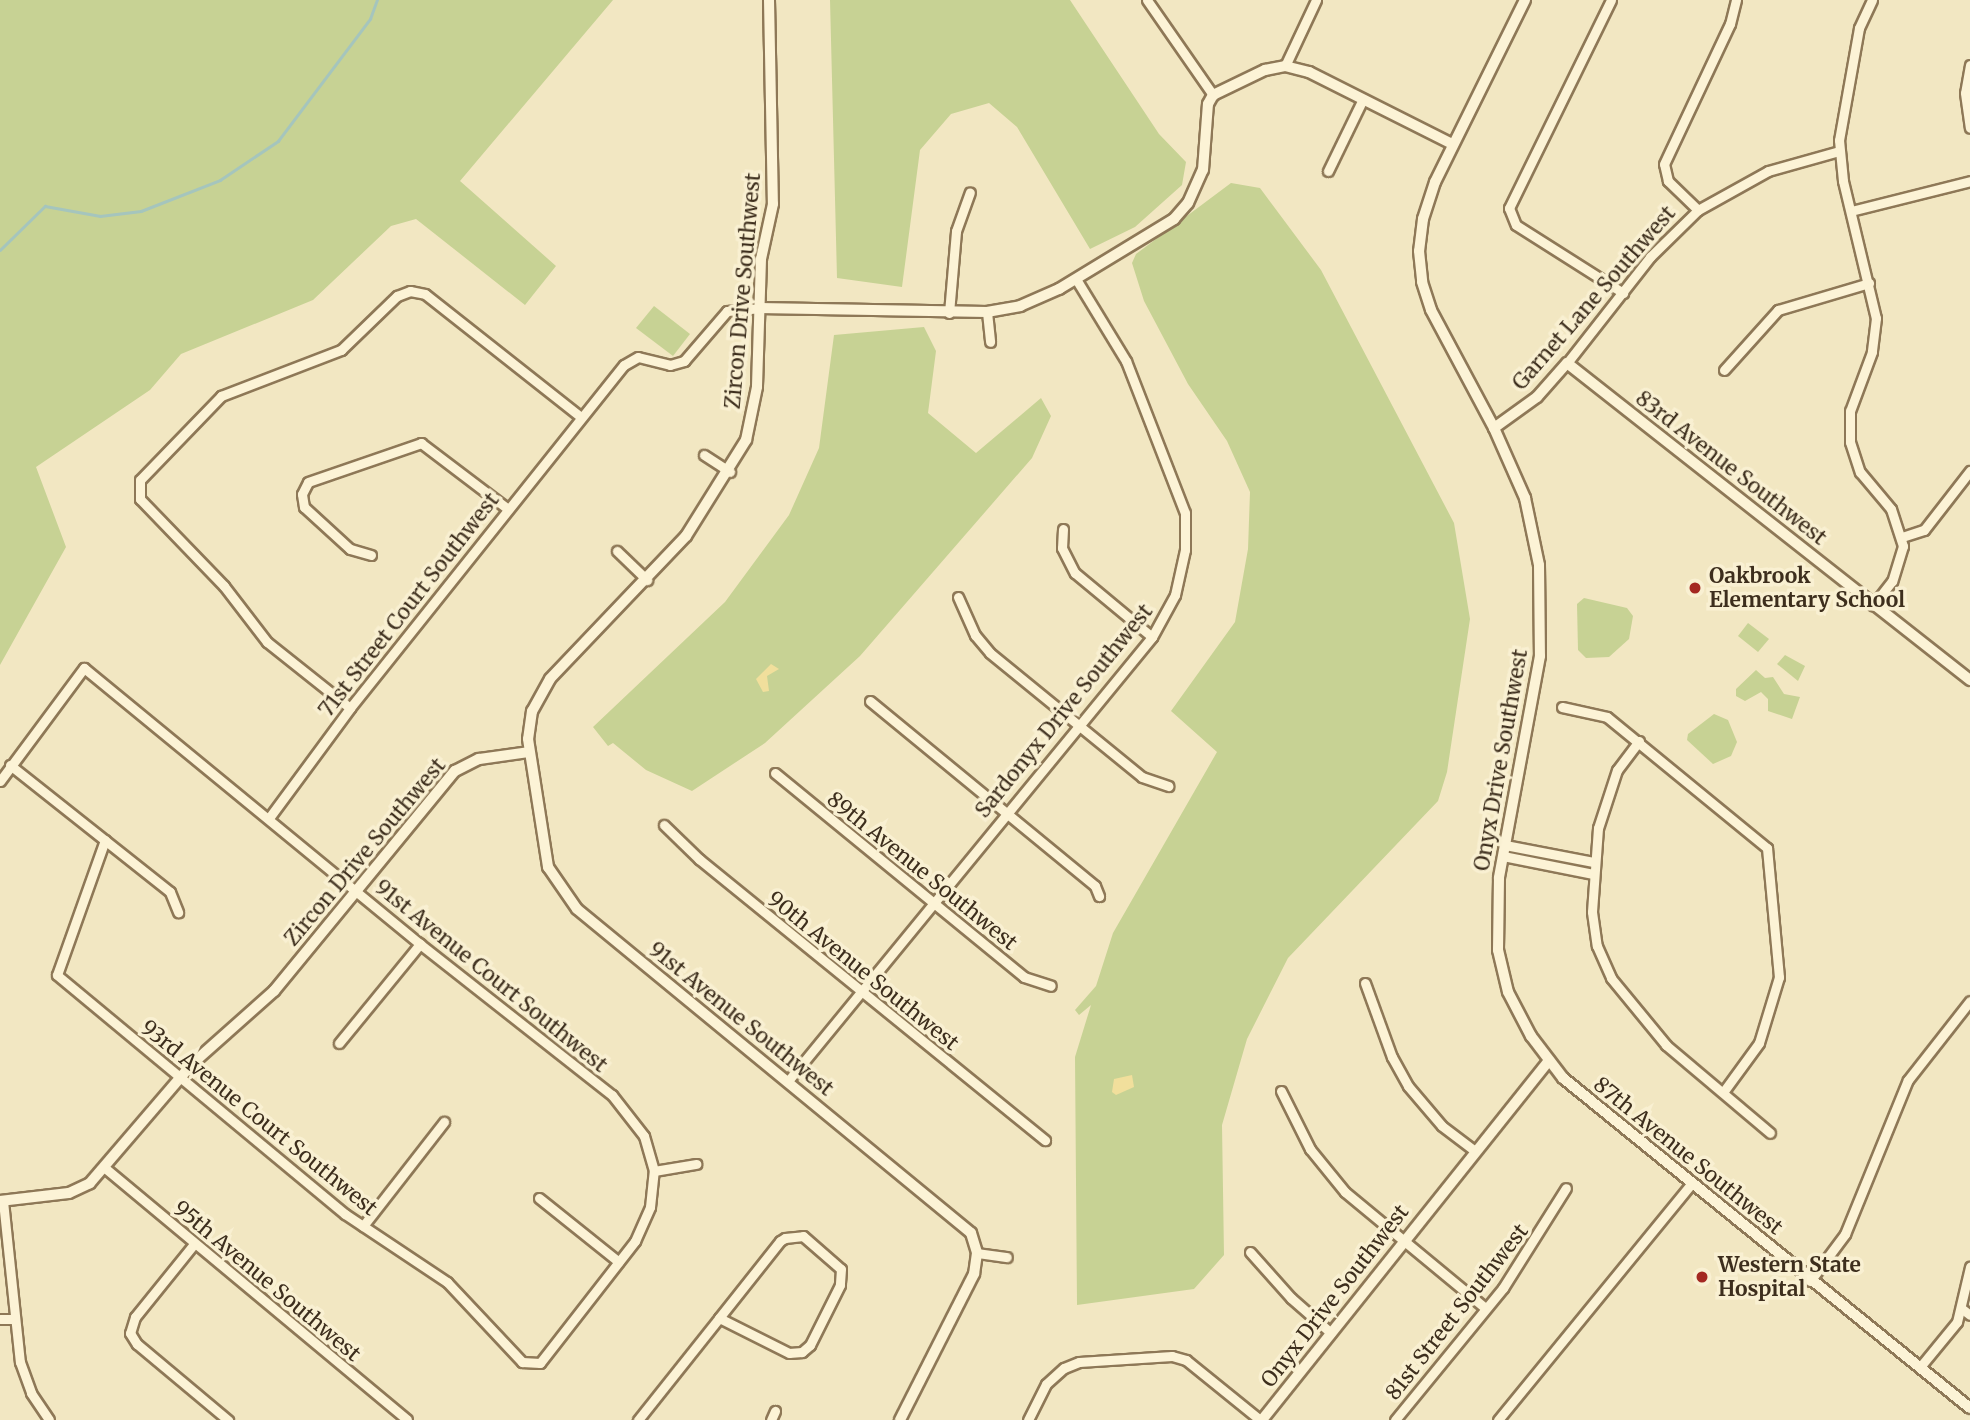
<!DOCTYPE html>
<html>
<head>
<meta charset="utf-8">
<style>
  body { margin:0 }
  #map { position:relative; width:1970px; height:1420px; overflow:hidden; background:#f2e7c2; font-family:Merriweather,serif }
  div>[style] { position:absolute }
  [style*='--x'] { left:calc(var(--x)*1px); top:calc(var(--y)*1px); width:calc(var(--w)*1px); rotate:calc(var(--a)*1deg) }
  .green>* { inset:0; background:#c7d294 }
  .sand>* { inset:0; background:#f1df9c }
  .stream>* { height:2.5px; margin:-1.25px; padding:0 1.25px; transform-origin:1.25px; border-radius:1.25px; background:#a5c5bd }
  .roads { filter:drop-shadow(2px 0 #8e7857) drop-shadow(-2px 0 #8e7857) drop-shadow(0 2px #8e7857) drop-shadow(0 -2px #8e7857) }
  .minor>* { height:9px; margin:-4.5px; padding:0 4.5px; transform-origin:4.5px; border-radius:4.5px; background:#fcf3d6 }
  .tertiary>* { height:10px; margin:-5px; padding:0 5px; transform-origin:5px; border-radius:5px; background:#fcf3d6 }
  .dots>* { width:19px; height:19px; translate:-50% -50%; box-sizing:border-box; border:4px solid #f9f0d2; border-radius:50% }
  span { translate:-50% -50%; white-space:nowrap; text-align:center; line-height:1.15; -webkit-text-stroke:7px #f9f0d2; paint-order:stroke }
  .street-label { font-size:21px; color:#3d2e1d }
  .poi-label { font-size:21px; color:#3d2e1d; font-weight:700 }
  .left { translate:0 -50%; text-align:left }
</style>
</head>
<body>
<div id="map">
  <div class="green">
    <div style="clip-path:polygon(0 0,613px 0,460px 181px,556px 266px,525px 305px,416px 219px,391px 226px,313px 300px,181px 354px,150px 390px,36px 467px,66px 547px,0 665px)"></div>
    <div style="clip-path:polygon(830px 0,1070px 0,1159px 134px,1186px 162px,1182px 185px,1135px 227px,1090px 249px,1017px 127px,989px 103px,951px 114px,920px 150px,902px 287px,837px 278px)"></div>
    <div style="clip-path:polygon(1231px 183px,1260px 188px,1321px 270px,1454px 523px,1470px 619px,1447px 772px,1438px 801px,1288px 958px,1247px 1039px,1222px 1125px,1224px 1255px,1194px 1289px,1077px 1305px,1075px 1057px,1091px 1005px,1079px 1015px,1075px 1010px,1096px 986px,1113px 933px,1217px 752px,1171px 711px,1235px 622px,1248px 549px,1250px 492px,1227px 441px,1188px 384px,1144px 301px,1132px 263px,1136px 254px)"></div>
    <div style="clip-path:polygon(654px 306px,690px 334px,673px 356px,636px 328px)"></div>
    <div style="clip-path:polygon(924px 327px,936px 351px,928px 413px,976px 453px,1041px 398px,1051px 416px,1032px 458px,860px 656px,765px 743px,692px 791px,646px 770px,613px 743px,608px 746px,593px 727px,725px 602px,789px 515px,819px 448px,834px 335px)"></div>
    <div style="clip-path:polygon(1584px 598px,1627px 608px,1633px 616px,1629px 639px,1609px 657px,1586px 658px,1578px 650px,1577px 604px)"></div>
    <div style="clip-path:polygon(1748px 623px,1769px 639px,1758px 652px,1738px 636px)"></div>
    <div style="clip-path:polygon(1785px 655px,1805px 666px,1798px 681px,1777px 664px)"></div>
    <div style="clip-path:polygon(1756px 670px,1765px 678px,1773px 677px,1784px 694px,1800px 697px,1792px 719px,1768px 711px,1768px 699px,1761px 692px,1745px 701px,1736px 696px,1736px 689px)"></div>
    <div style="clip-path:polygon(1714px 714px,1728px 720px,1737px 742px,1731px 756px,1713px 764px,1687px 740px,1688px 734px)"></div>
  </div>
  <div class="sand">
    <div style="clip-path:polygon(771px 664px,779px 669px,767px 676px,769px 691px,763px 692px,756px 679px)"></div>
    <div style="clip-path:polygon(1132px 1075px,1134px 1087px,1116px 1095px,1112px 1092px,1114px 1079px)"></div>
  </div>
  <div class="stream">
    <div style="--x:0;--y:250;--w:63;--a:-44.4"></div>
    <div style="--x:45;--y:206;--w:56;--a:10.3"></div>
    <div style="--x:100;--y:216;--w:41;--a:-7"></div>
    <div style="--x:141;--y:211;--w:85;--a:-21.4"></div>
    <div style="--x:220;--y:180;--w:70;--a:-33.9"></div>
    <div style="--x:278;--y:141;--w:153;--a:-53"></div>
    <div style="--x:370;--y:19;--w:20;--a:-70"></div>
  </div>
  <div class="roads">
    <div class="minor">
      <div style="--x:1147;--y:0;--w:116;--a:55.2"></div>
      <div style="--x:1611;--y:0;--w:232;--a:116.1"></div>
      <div style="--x:1509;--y:208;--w:18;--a:68"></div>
      <div style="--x:1516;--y:225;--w:127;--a:32.4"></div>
      <div style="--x:1872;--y:0;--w:31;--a:115"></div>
      <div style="--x:1859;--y:28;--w:114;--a:100.1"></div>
      <div style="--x:1839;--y:140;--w:41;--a:84.4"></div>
      <div style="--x:1843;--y:181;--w:141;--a:76.5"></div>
      <div style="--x:1876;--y:318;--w:34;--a:97"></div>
      <div style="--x:1872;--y:352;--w:63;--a:110.4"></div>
      <div style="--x:1850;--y:411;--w:31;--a:90"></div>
      <div style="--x:1850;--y:442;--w:32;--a:72"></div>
      <div style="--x:1860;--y:472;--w:48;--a:50"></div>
      <div style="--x:1891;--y:509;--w:39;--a:72"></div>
      <div style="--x:1903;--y:546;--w:37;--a:107"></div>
      <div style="--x:1892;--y:581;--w:31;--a:128"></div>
      <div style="--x:1970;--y:65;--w:28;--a:100"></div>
      <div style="--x:1965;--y:93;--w:35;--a:82"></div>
      <div style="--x:1285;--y:66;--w:73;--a:-64.8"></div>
      <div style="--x:1328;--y:171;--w:80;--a:-64.1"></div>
      <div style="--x:1698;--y:210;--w:42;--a:-136"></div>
      <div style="--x:1668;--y:181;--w:17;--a:-103"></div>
      <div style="--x:1664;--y:164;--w:155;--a:-64.8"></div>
      <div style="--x:1730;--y:24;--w:25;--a:-76"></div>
      <div style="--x:1851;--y:211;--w:123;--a:-14.1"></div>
      <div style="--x:987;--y:312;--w:30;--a:84"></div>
      <div style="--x:949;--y:313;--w:82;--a:-85.1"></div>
      <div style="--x:956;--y:231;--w:41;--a:-70.3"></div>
      <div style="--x:1567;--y:363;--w:135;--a:-51.9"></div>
      <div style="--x:1650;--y:257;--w:67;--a:-44.4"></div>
      <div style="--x:1698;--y:210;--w:80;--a:-29.1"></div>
      <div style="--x:1768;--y:171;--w:74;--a:-15.7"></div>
      <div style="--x:1724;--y:370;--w:81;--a:-48"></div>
      <div style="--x:1778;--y:310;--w:95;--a:-16.5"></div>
      <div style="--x:704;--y:455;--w:31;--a:33"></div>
      <div style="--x:1063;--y:529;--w:19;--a:93"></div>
      <div style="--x:1062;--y:548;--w:28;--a:63"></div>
      <div style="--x:1075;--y:573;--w:100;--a:39.7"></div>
      <div style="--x:1902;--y:537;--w:23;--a:-18"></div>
      <div style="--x:1924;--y:530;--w:75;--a:-52.1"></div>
      <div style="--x:617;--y:551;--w:42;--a:44"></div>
      <div style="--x:371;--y:555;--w:22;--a:-164"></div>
      <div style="--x:350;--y:549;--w:62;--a:-137.6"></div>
      <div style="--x:304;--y:507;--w:13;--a:-99"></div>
      <div style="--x:302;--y:494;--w:13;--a:-63"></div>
      <div style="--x:308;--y:482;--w:120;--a:-19"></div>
      <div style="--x:421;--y:443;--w:109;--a:37.2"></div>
      <div style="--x:958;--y:597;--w:42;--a:65.9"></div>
      <div style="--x:975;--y:635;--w:23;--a:50"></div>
      <div style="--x:990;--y:653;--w:196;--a:39.2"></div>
      <div style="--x:1142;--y:777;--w:28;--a:19"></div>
      <div style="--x:870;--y:701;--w:291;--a:39.4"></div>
      <div style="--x:1095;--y:886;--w:11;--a:68"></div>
      <div style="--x:1562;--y:707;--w:46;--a:12.5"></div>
      <div style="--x:1607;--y:717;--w:207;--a:39.3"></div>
      <div style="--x:1767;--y:848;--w:130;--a:84.7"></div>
      <div style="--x:1779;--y:977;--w:69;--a:106.9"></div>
      <div style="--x:1759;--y:1043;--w:59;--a:126.1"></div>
      <div style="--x:350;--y:708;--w:106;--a:-141.5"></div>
      <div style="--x:267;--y:642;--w:71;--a:-127.5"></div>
      <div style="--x:224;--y:586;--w:121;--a:-134"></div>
      <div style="--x:140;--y:499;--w:19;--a:-90"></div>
      <div style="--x:140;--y:480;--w:117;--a:-46"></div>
      <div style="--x:221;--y:396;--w:129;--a:-21"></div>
      <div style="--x:341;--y:350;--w:78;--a:-44"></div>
      <div style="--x:397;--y:296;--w:14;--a:-21"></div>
      <div style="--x:410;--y:291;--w:15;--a:11"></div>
      <div style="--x:425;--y:294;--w:199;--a:38.3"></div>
      <div style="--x:1639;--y:741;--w:36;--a:127"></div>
      <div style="--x:1617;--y:770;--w:61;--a:108.1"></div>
      <div style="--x:1598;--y:828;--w:84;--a:94.1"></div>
      <div style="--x:1592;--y:912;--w:34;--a:82"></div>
      <div style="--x:1597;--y:946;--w:35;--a:66"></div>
      <div style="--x:1611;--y:978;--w:87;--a:50.6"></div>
      <div style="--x:1666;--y:1045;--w:136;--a:40.2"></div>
      <div style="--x:10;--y:765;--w:204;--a:38.4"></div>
      <div style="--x:170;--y:892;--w:22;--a:68"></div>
      <div style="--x:775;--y:773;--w:322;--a:39.3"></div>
      <div style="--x:1024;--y:977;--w:28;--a:18"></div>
      <div style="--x:0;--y:781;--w:141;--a:-53.4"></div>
      <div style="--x:84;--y:668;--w:435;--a:39.4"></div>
      <div style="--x:420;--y:944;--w:244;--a:38.2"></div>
      <div style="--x:612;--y:1095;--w:52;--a:52"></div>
      <div style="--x:644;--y:1136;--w:36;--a:74"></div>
      <div style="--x:269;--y:818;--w:137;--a:-53.6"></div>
      <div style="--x:350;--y:708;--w:439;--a:-51.4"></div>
      <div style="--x:624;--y:365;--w:16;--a:-30"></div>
      <div style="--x:638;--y:357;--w:33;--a:14"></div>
      <div style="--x:670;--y:365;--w:15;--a:-16"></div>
      <div style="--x:684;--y:361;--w:66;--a:-49.3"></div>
      <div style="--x:727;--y:311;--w:32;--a:-5"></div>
      <div style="--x:664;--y:825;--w:49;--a:44.2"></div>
      <div style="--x:699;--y:859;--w:446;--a:39.1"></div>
      <div style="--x:105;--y:840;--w:143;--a:109.6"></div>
      <div style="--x:57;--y:975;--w:374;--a:39.7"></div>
      <div style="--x:345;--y:1214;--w:123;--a:33.7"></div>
      <div style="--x:447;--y:1282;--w:110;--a:46.8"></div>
      <div style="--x:522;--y:1362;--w:18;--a:3"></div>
      <div style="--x:540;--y:1363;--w:155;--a:-52.1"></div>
      <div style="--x:635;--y:1241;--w:37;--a:-66"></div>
      <div style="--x:650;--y:1207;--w:36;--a:-84"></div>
      <div style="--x:654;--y:1171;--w:43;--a:-9.5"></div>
      <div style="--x:1505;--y:845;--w:90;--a:10.9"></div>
      <div style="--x:1503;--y:856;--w:92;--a:11.3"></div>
      <div style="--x:1365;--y:983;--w:79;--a:70"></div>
      <div style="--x:1392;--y:1057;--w:33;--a:61"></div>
      <div style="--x:1408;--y:1086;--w:52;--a:49.6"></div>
      <div style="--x:1442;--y:1126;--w:41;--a:37.1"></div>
      <div style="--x:339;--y:1043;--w:128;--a:-50.7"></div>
      <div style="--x:788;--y:1081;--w:574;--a:-50.65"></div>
      <div style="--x:1152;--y:637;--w:48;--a:-61.3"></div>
      <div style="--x:1175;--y:595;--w:46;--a:-77.5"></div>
      <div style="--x:1185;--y:550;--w:37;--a:-90"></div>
      <div style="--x:1185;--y:513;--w:163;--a:-111.2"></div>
      <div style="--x:1126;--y:361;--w:96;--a:-121.4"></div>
      <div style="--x:1281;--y:1091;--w:65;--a:63.4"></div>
      <div style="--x:1310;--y:1149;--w:55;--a:50.9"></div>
      <div style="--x:1345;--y:1192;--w:182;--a:39.6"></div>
      <div style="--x:105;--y:1168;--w:393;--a:39.8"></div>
      <div style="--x:539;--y:1198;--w:102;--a:38.7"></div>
      <div style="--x:3;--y:1201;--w:162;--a:84"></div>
      <div style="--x:20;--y:1362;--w:33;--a:70"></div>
      <div style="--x:31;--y:1393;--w:32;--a:56"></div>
      <div style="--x:363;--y:1226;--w:132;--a:-52.1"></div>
      <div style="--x:194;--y:1244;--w:94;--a:128.9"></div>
      <div style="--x:135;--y:1317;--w:17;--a:107"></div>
      <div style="--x:130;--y:1333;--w:13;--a:58"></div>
      <div style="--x:137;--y:1344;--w:119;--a:39.9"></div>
      <div style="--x:1250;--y:1252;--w:62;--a:48.3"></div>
      <div style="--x:1291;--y:1298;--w:53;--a:41.2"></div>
      <div style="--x:977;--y:1253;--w:30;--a:8"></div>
      <div style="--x:1810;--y:1281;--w:59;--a:-53.3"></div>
      <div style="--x:1845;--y:1234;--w:166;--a:-67.8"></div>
      <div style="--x:1908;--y:1080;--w:100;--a:-51.9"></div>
      <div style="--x:1961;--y:1308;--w:11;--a:38"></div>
      <div style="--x:0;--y:1319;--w:14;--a:0"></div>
      <div style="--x:1920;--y:1367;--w:58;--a:-50.6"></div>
      <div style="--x:1957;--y:1322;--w:57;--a:-76.7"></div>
      <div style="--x:638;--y:1420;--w:130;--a:-51.5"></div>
      <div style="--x:719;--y:1318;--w:98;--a:-51.6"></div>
      <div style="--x:780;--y:1241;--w:6;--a:-31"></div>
      <div style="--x:785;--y:1238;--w:18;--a:-6"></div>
      <div style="--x:803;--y:1236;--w:50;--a:41"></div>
      <div style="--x:841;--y:1269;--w:16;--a:94"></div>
      <div style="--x:840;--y:1285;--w:67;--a:116.6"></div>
      <div style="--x:810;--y:1345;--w:11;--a:139"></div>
      <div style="--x:802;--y:1352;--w:13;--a:176"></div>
      <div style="--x:789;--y:1353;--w:78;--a:-153.4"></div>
      <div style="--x:771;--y:1420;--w:10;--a:-66"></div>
      <div style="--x:1028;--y:1420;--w:40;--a:-63.4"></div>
      <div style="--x:1046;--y:1384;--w:24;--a:-42"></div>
      <div style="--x:1064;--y:1368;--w:16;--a:-22"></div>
      <div style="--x:1079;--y:1362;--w:93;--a:-3.7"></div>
      <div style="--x:1172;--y:1356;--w:15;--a:16"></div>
      <div style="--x:1186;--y:1360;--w:95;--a:39"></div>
      <div style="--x:1395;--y:1420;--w:171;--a:-50.7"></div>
      <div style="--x:1503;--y:1288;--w:118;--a:-57.8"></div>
      <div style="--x:1498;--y:1420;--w:306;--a:-50.7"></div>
    </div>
    <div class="tertiary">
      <div style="--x:769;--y:0;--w:204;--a:88.9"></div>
      <div style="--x:773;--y:204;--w:56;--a:102.3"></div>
      <div style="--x:761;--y:259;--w:128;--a:91.8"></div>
      <div style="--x:757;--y:387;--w:54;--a:101.7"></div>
      <div style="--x:746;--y:440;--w:113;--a:122"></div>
      <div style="--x:686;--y:536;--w:197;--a:133.6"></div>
      <div style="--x:550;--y:679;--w:37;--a:119"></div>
      <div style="--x:532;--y:711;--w:28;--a:98"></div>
      <div style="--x:528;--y:739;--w:130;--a:81.1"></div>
      <div style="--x:548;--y:867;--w:51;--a:55.4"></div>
      <div style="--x:577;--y:909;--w:510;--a:39.43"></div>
      <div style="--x:971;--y:1233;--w:21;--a:73"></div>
      <div style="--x:977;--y:1253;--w:21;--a:98"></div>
      <div style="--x:974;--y:1274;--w:164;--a:116.9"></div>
      <div style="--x:1525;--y:0;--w:203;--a:116.3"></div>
      <div style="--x:1435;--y:182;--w:39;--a:108"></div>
      <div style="--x:1423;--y:219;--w:32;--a:97"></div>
      <div style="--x:1419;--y:251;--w:31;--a:84"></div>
      <div style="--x:1422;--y:282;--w:29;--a:72"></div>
      <div style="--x:1431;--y:310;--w:134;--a:61.9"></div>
      <div style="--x:1494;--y:428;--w:77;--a:66.1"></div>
      <div style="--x:1525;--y:498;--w:68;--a:78.2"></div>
      <div style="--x:1539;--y:565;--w:91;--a:89.4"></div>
      <div style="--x:1540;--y:656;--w:226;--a:100.5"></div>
      <div style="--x:1499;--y:878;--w:72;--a:90.8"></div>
      <div style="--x:1498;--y:950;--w:43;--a:76.6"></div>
      <div style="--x:1508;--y:992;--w:50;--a:62.4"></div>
      <div style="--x:1531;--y:1036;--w:53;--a:52.7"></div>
      <div style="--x:1563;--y:1078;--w:524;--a:39.04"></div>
      <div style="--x:759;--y:308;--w:228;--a:1"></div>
      <div style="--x:987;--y:312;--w:34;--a:-10"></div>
      <div style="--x:1020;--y:306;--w:43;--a:-23.6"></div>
      <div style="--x:1059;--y:289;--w:135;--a:-31.3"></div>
      <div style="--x:1174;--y:219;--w:21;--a:-49"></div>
      <div style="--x:1188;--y:203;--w:36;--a:-66"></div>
      <div style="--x:1203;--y:170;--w:66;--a:-85.7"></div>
      <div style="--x:1208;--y:104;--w:10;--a:-61"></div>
      <div style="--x:1213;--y:95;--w:58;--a:-25.7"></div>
      <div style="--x:1265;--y:70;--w:20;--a:-11"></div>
      <div style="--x:1285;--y:66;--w:25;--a:14"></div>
      <div style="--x:1309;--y:72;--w:160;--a:26.7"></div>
      <div style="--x:1494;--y:428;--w:53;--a:-35.8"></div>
      <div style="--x:1537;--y:397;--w:45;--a:-48.6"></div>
      <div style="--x:1567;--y:363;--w:513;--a:38.19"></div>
      <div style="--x:0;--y:1201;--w:69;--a:-6.6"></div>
      <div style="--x:69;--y:1193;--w:23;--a:-25"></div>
      <div style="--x:90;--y:1183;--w:157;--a:-49.4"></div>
      <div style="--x:192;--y:1064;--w:110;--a:-41.7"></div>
      <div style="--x:274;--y:991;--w:285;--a:-50.6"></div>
      <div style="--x:455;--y:771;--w:27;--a:-27"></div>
      <div style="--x:479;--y:759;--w:50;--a:-8"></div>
      <div style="--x:1262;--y:1420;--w:460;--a:-51.4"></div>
    </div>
  </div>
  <div class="dots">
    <div style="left:1695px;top:588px;background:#a42821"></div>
    <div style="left:1702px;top:1277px;background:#a42821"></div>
  </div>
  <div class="street-label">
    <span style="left:743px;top:291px;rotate:-85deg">Zircon Drive Southwest</span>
    <span style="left:1594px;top:298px;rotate:-49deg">Garnet Lane Southwest</span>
    <span style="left:1731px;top:468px;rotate:38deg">83rd Avenue Southwest</span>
    <span style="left:409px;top:605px;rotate:-52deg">71st Street Court Southwest</span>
    <span style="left:1064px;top:711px;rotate:-51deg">Sardonyx Drive Southwest</span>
    <span style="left:1501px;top:760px;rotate:-80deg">Onyx Drive Southwest</span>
    <span style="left:365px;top:852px;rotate:-50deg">Zircon Drive Southwest</span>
    <span style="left:922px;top:871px;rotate:39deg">89th Avenue Southwest</span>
    <span style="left:863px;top:971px;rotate:39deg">90th Avenue Southwest</span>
    <span style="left:491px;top:976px;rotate:39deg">91st Avenue Court Southwest</span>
    <span style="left:741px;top:1019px;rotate:39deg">91st Avenue Southwest</span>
    <span style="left:259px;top:1118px;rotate:39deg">93rd Avenue Court Southwest</span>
    <span style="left:1688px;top:1156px;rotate:39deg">87th Avenue Southwest</span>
    <span style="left:267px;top:1281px;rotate:40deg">95th Avenue Southwest</span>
    <span style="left:1335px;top:1296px;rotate:-52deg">Onyx Drive Southwest</span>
    <span style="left:1457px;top:1312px;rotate:-52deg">81st Street Southwest</span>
  </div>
  <div class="poi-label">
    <span class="left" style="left:1709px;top:588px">Oakbrook<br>Elementary School</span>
    <span class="left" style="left:1718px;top:1277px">Western State<br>Hospital</span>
  </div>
</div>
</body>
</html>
